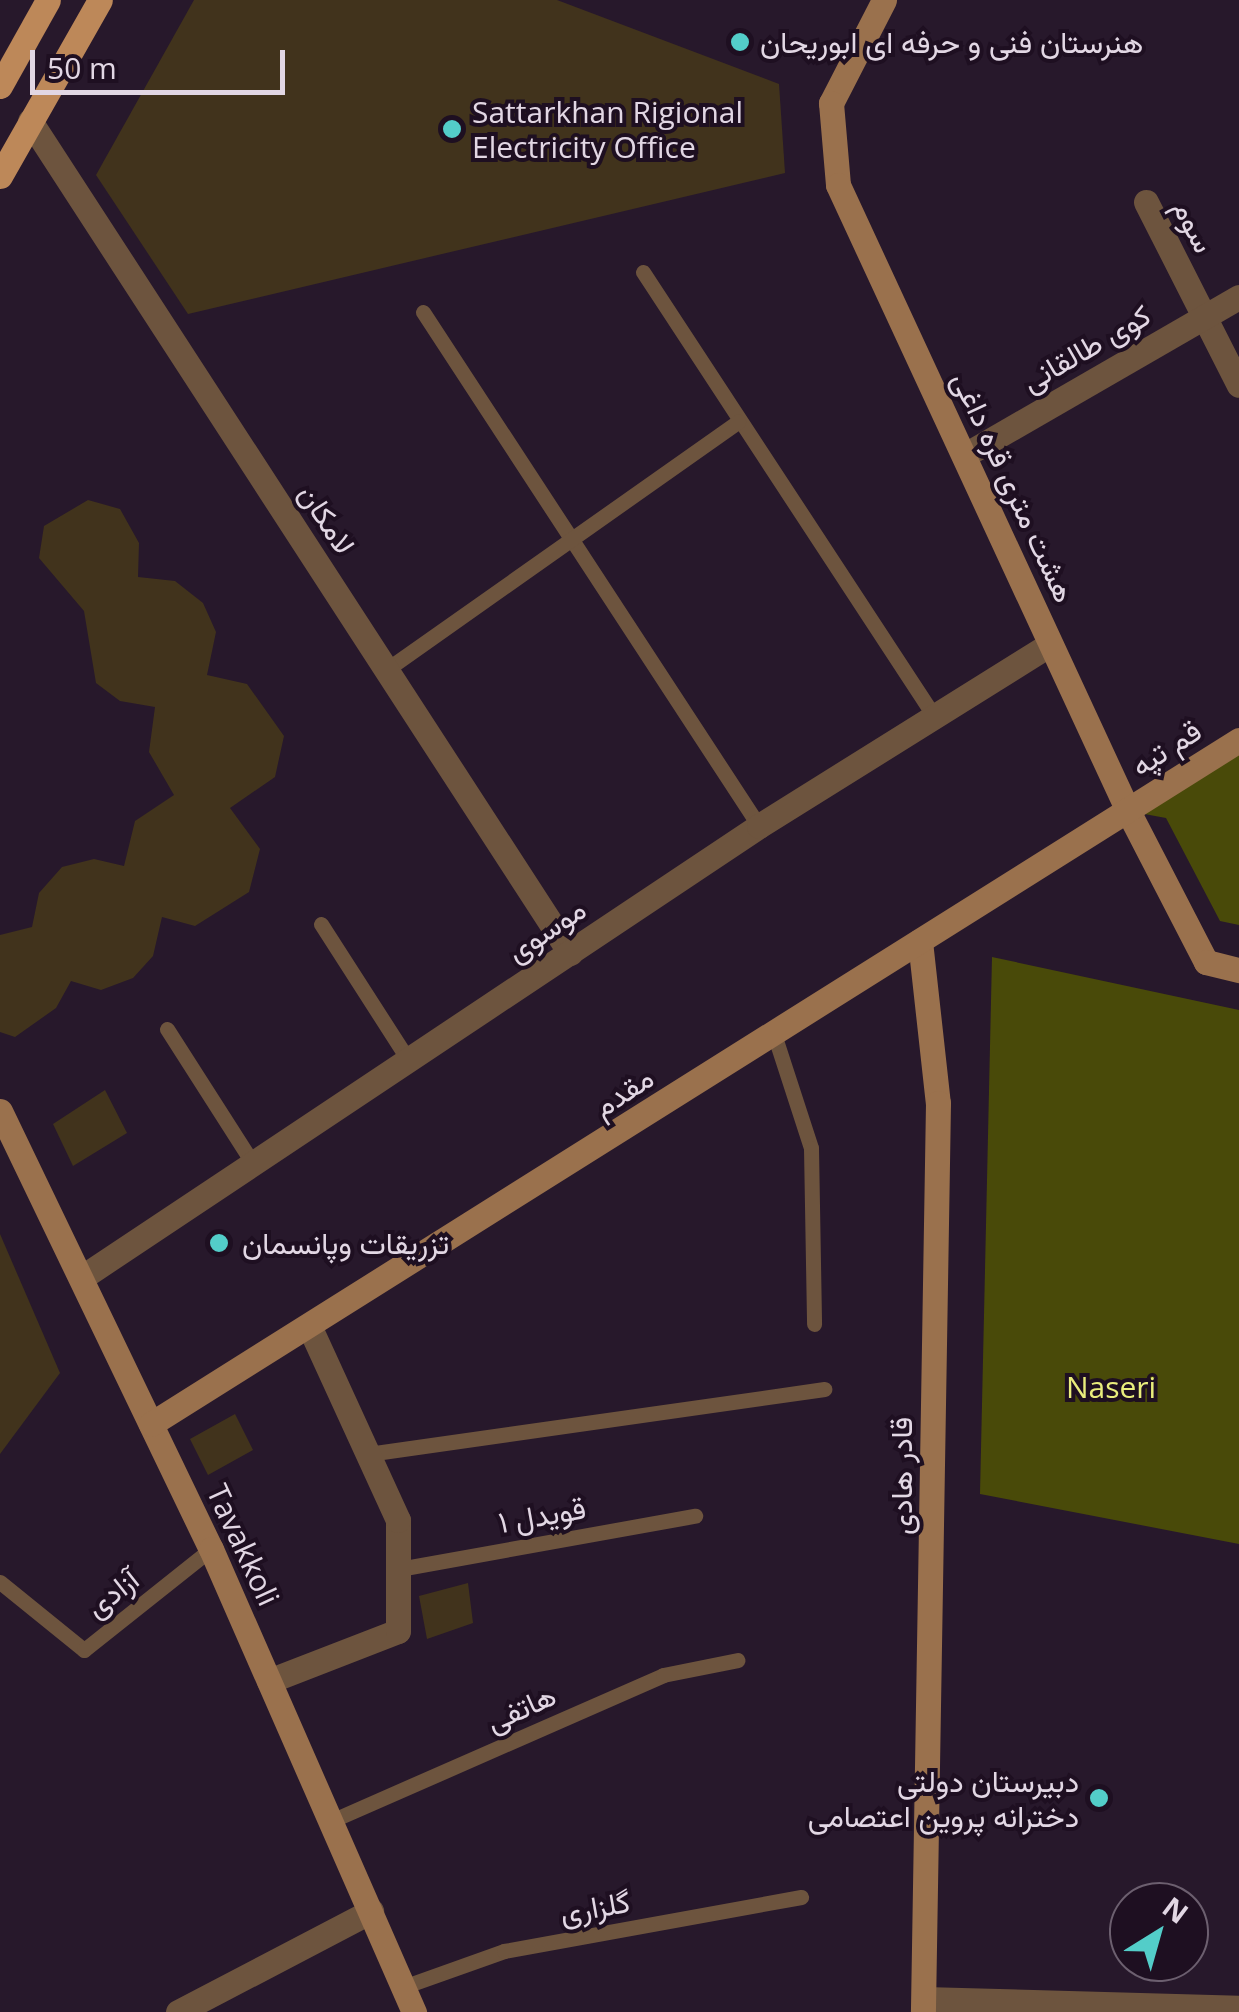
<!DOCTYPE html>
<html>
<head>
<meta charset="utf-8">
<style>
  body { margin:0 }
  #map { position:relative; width:1239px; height:2012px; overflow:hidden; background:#27182b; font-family:"Open Sans",Vazirmatn,sans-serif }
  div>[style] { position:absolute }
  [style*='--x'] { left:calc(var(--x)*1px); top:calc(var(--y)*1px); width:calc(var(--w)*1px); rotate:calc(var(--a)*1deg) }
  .green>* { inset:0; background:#494a09 }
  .building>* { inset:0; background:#41331c }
  .lane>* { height:15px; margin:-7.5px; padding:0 7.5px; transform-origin:7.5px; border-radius:7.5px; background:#6d543e }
  .street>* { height:25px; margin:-12.5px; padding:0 12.5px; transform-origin:12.5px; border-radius:12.5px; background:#6d543e }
  .secondary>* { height:25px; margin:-12.5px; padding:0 12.5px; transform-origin:12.5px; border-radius:12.5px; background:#9a714d }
  .primary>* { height:25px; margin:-12.5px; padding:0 12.5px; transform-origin:12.5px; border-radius:12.5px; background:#bd8859 }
  .dots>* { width:28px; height:28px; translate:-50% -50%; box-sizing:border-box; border:5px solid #1e0f21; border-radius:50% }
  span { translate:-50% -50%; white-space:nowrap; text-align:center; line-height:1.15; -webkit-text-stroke:8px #1e0f21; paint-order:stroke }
  .poi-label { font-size:30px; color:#e2d7e4 }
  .left { translate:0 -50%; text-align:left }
  .right { translate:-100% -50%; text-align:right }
  .street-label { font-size:30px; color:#e2d7e4 }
  .park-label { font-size:30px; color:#e9ed7c }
  .north { position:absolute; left:1109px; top:1882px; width:100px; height:100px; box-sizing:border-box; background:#1e0f21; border:2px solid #6c5f6f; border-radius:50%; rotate:37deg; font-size:28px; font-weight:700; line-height:40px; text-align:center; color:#e2d7e4 }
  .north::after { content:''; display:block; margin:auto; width:35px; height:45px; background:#53cdc9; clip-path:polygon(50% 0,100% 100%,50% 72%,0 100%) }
  .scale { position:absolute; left:30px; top:50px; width:255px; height:45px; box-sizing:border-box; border:5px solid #e2d7e4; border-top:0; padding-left:12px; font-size:30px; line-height:35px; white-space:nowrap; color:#e2d7e4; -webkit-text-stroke:8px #1e0f21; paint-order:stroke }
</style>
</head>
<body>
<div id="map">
  <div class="green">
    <div style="clip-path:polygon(1239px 748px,1239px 925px,1220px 921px,1166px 818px,1128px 811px)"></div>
    <div style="clip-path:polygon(992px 957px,1239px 1010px,1239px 1544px,980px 1494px)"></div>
  </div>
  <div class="building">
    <div style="clip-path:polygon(194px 0,557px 0,779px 84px,785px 173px,188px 314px,96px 175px)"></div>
    <div style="clip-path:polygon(88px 500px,120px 509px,139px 543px,138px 577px,175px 581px,203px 603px,216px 632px,207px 675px,247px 684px,284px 736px,275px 777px,230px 808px,260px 849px,249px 892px,195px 926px,162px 917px,153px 956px,133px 978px,101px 990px,71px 981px,56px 1008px,15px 1037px,0 1032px,0 935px,32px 927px,39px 893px,62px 867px,94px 859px,124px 866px,135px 821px,174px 795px,149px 752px,155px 707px,120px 701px,96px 683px,84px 611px,39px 558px,44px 526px)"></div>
    <div style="clip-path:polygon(105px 1090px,127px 1133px,73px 1166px,53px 1124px)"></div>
    <div style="clip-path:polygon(0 1234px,60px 1373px,0 1454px)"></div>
    <div style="clip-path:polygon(235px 1414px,253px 1450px,208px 1475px,190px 1439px)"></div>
    <div style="clip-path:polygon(468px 1583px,473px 1623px,427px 1639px,419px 1596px)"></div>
  </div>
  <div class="lane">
    <div style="--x:643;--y:272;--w:531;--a:56.76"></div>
    <div style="--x:423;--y:312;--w:614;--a:56.83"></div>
    <div style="--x:386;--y:670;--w:431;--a:-35.2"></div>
    <div style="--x:321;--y:924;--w:163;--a:57.3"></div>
    <div style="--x:167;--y:1029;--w:161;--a:57.4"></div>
    <div style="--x:774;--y:1034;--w:120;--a:72"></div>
    <div style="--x:811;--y:1148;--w:176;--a:89"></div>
    <div style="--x:368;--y:1454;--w:461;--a:-8.1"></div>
    <div style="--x:399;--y:1569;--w:301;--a:-10.2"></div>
    <div style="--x:0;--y:1582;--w:108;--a:39"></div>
    <div style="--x:84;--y:1650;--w:162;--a:-38.5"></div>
    <div style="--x:331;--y:1821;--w:363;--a:-23.7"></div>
    <div style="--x:663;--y:1675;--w:76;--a:-11.3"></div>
    <div style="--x:403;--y:1987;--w:107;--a:-19.6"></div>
    <div style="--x:504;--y:1951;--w:302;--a:-10.3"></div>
  </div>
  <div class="street">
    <div style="--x:30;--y:121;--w:992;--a:57.01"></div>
    <div style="--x:1146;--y:202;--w:205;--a:63.1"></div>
    <div style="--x:965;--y:455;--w:316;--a:-30"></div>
    <div style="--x:84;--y:1276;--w:811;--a:-33.69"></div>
    <div style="--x:759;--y:826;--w:343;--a:-32"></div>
    <div style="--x:269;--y:1681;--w:138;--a:-21.2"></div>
    <div style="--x:398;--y:1631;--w:111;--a:-90"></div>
    <div style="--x:398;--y:1520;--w:209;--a:-114.6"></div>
    <div style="--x:924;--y:1999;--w:315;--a:1.6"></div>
    <div style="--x:178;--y:2012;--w:218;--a:-27.6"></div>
  </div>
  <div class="secondary">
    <div style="--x:884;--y:0;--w:116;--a:117.2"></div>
    <div style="--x:831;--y:103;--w:82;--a:85.1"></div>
    <div style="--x:838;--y:185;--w:690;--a:65.14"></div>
    <div style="--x:1128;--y:811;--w:170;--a:62.7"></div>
    <div style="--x:1206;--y:962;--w:34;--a:14"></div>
    <div style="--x:920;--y:941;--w:163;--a:83.7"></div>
    <div style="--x:938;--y:1103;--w:909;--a:90.95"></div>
    <div style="--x:0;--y:1111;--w:486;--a:64.3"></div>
    <div style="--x:211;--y:1549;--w:506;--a:66.33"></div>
    <div style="--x:151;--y:1424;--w:1285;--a:-32.16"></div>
  </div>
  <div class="primary">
    <div style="--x:0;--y:86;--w:98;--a:-60.8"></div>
    <div style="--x:0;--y:176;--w:202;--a:-60.4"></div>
  </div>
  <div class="dots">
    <div style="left:740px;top:42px;background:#53cdc9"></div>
    <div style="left:452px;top:129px;background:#53cdc9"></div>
    <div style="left:219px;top:1243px;background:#53cdc9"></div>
    <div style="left:1099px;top:1798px;background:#53cdc9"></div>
  </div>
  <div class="poi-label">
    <span class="left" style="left:760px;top:42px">هنرستان فنی و حرفه ای ابوریحان</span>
    <span class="left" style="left:472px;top:129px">Sattarkhan Rigional<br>Electricity Office</span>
    <span class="left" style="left:242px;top:1243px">تزریقات وپانسمان</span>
    <span class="right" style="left:1079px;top:1798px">دبیرستان دولتی<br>دخترانه پروین اعتصامی</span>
  </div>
  <div class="street-label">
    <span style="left:1194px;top:226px;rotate:63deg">سوم</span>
    <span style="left:1086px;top:348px;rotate:-30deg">کوی طالقانی</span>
    <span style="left:1014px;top:487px;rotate:65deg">هشت متری قره داغی</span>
    <span style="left:327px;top:519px;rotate:57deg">لامکان</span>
    <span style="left:1166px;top:748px;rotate:-33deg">قم تپه</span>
    <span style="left:546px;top:930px;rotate:-34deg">موسوی</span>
    <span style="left:623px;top:1092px;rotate:-33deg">مقدم</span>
    <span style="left:901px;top:1476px;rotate:-90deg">قادر هادی</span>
    <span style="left:542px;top:1515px;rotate:-10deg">قویدل ۱</span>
    <span style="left:243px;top:1545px;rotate:65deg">Tavakkoli</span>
    <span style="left:112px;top:1593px;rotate:-38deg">آزادی</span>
    <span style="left:521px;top:1708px;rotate:-24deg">هاتفی</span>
    <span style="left:595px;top:1907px;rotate:-10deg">گلزاری</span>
  </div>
  <div class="park-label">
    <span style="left:1111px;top:1387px">Naseri</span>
  </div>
  <div class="north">N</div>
  <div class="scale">50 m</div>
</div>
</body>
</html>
